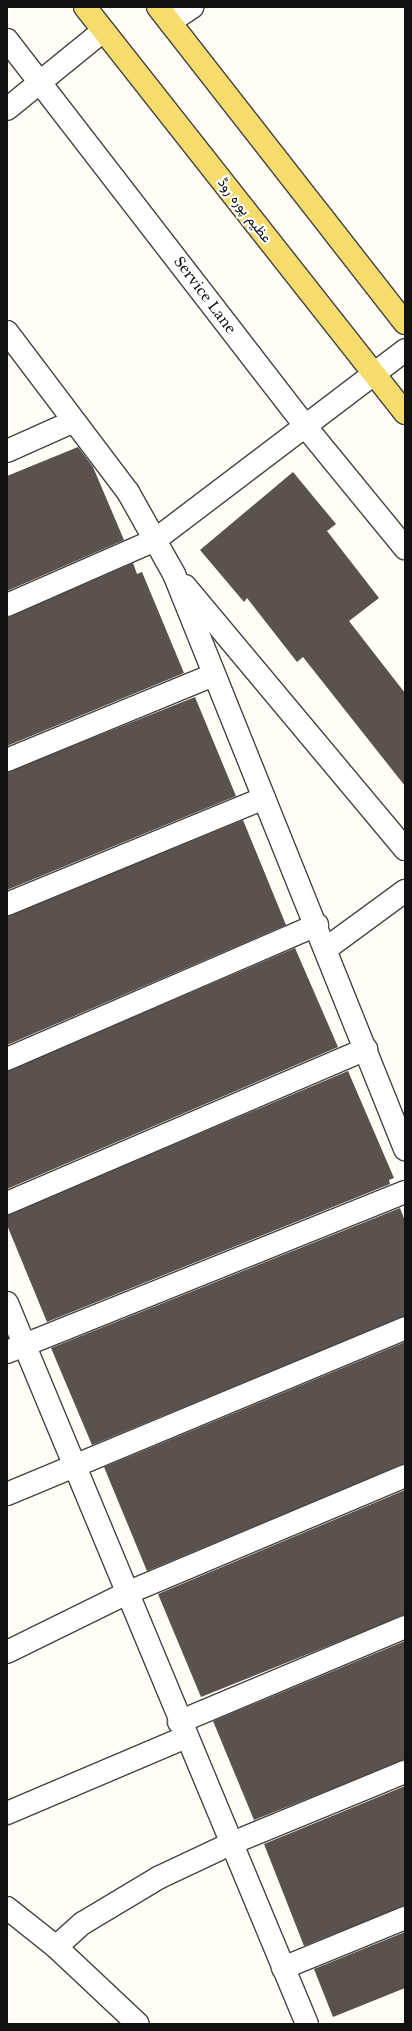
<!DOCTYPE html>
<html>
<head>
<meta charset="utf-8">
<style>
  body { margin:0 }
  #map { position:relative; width:412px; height:2031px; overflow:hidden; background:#fffdf5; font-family:"Libre Baskerville",Vazirmatn,serif }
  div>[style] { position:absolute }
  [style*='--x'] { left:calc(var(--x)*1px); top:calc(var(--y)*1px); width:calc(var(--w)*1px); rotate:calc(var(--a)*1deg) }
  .building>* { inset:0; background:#59524d }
  .roads { filter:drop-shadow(1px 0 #444) drop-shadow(-1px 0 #444) drop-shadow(0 1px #444) drop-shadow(0 -1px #444) }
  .minor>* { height:22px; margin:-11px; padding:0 11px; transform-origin:11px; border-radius:11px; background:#fff }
  .major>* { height:22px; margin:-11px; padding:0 11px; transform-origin:11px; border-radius:11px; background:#f6db6d }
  span { translate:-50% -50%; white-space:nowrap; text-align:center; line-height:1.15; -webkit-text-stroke:4px #fff; paint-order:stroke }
  .street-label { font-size:14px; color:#111 }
  .frame { position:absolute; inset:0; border:8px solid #111; pointer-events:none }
</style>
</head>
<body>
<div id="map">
  <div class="building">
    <div style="clip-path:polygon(78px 447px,93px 467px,124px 540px,7px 591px,7px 476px)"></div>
    <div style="clip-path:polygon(293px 472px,336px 524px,327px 531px,379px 598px,349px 621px,405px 693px,405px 786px,303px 657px,297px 662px,247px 598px,244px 602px,200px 550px)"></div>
    <div style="clip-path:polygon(133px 563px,137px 574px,142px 572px,184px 673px,7px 746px,7px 617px)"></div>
    <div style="clip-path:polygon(195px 697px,236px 796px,7px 890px,7px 772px)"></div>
    <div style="clip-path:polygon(243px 820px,286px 925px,7px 1045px,7px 916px)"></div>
    <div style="clip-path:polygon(295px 948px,338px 1047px,7px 1189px,7px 1071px)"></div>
    <div style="clip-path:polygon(348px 1071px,394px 1178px,389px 1180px,390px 1184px,47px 1322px,7px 1225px,7px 1215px)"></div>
    <div style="clip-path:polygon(400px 1208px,405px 1221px,405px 1316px,92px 1445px,51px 1348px)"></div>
    <div style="clip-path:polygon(405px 1342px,405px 1464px,147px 1571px,104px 1467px)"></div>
    <div style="clip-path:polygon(405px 1490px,405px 1615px,201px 1697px,158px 1594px)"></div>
    <div style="clip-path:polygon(405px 1641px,405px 1760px,254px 1820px,213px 1721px)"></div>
    <div style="clip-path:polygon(405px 1786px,405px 1906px,304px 1946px,264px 1844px)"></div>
    <div style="clip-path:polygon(405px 1932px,405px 1988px,333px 2017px,314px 1969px)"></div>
  </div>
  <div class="roads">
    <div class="minor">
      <div style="--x:170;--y:22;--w:27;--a:-34"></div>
      <div style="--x:7;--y:40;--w:488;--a:52.3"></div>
      <div style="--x:305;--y:426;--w:158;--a:50.7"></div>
      <div style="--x:7;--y:109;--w:124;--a:-39.1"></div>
      <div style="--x:7;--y:332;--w:201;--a:52.9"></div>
      <div style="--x:128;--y:492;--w:94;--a:60.7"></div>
      <div style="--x:174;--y:574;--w:620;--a:68.11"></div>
      <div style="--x:7;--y:451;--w:73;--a:-24.1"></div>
      <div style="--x:185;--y:586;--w:343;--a:50.1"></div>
      <div style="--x:7;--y:605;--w:162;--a:-23.7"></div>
      <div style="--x:155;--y:540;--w:314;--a:-37.2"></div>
      <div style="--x:7;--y:760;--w:223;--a:-22.4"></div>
      <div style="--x:7;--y:904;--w:278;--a:-22.4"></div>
      <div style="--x:327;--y:948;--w:97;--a:-36.2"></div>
      <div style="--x:7;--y:1059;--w:338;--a:-23.4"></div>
      <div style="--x:7;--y:1203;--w:391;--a:-23.2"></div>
      <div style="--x:7;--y:1303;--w:781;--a:67.41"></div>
      <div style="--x:7;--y:1352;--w:429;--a:-21.9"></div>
      <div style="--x:7;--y:1494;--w:431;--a:-22.6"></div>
      <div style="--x:7;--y:1652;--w:134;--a:-26.2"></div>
      <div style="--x:127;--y:1593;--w:302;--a:-22.8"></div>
      <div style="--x:179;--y:1722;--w:245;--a:-22.8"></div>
      <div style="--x:7;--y:1813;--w:194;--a:-23"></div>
      <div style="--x:7;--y:1908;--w:63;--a:38.5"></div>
      <div style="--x:56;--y:1947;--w:112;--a:43.2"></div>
      <div style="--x:56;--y:1947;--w:36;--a:-42"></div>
      <div style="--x:83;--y:1923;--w:90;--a:-30.9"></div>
      <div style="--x:160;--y:1877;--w:77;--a:-25.2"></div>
      <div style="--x:230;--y:1844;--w:189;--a:-22.4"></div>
      <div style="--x:283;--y:1968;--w:132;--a:-22.3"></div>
    </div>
    <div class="major">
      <div style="--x:85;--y:7;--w:517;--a:51.76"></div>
      <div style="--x:158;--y:7;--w:401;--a:52"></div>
    </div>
  </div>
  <div class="street-label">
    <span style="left:245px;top:210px;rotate:52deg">عظیم پورہ روڈ</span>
    <span style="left:205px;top:295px;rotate:53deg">Service Lane</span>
  </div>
  <div class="frame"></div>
</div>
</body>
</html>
